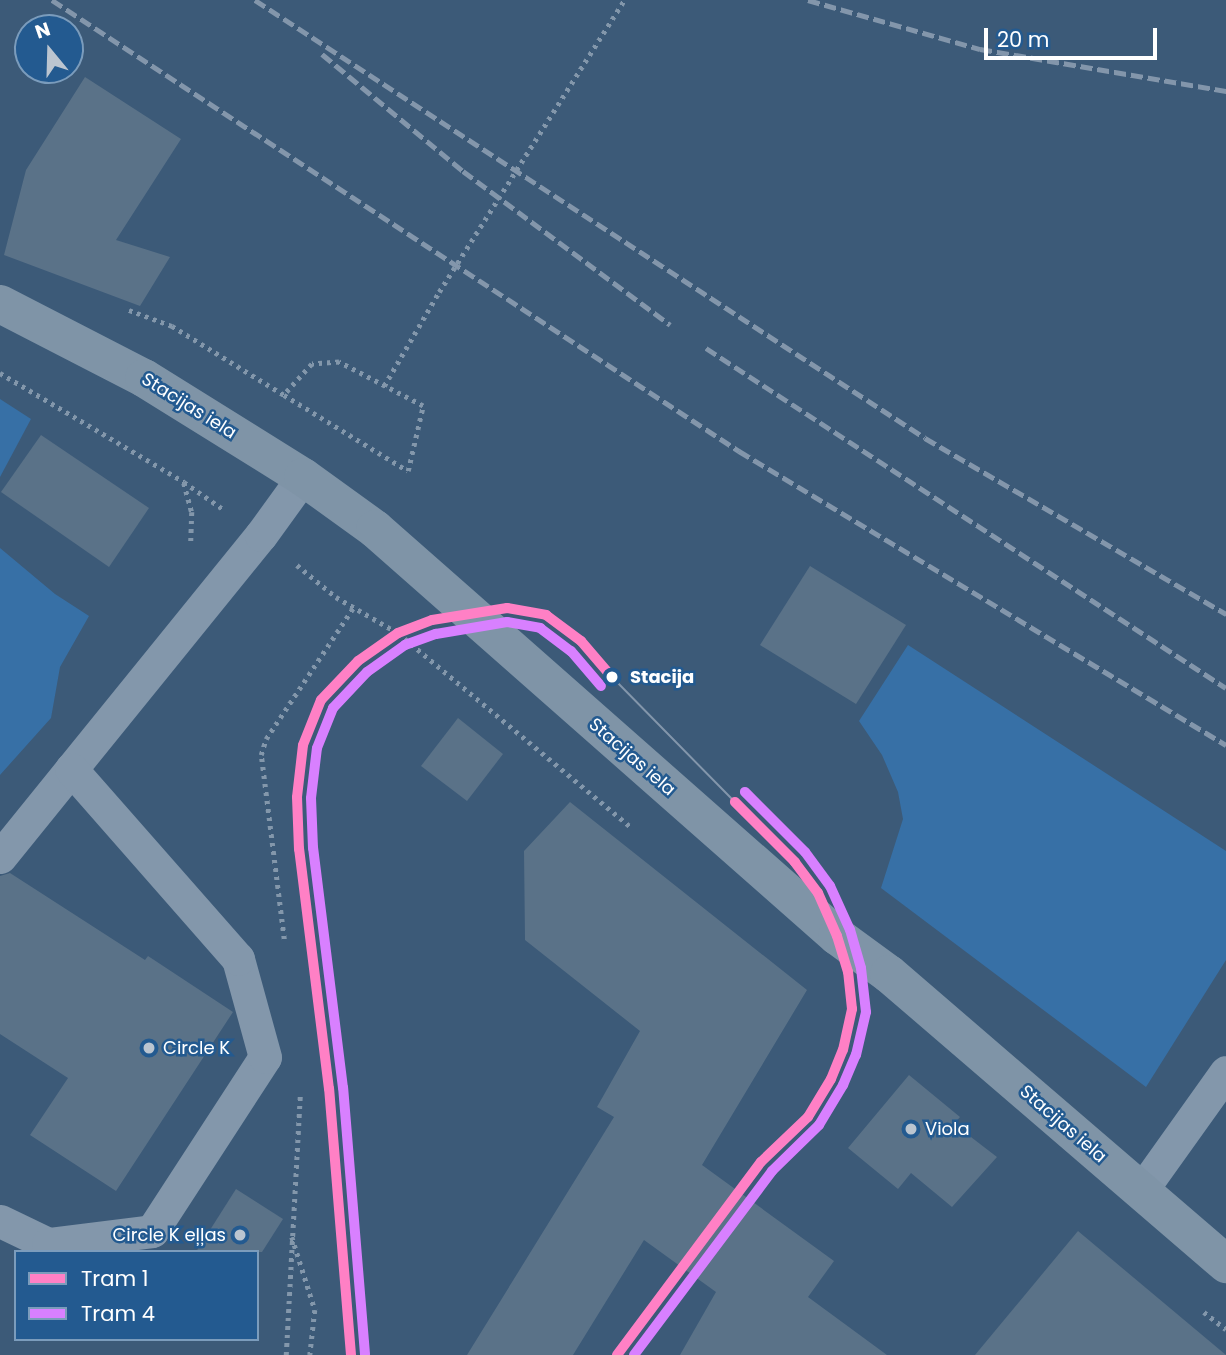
<!DOCTYPE html>
<html>
<head>
<meta charset="utf-8">
<style>
  body { margin:0 }
  #map { position:relative; width:1226px; height:1355px; overflow:hidden; background:#3c5a78; font-family:Poppins,sans-serif }
  div>[style] { position:absolute }
  [style*='--x'] { left:calc(var(--x)*1px); top:calc(var(--y)*1px); width:calc(var(--w)*1px); rotate:calc(var(--a)*1deg) }
  .green>* { inset:0; background:#3770a6 }
  .building>* { inset:0; background:#5a7288 }
  .path>* { height:4.5px; margin-top:-2.25px; transform-origin:0; background:repeating-linear-gradient(90deg,#8397ab 0 3.5px,transparent 0 8.5px) }
  .lane>* { height:33px; margin:-16.5px; padding:0 16.5px; transform-origin:16.5px; border-radius:16.5px; background:#8397ab }
  .secondary>* { height:38px; margin:-19px; padding:0 19px; transform-origin:19px; border-radius:19px; background:#7f94a7 }
  .tram>* { height:2px; margin:-1px; padding:0 1px; transform-origin:1px; border-radius:1px; background:#8396ab }
  .rail>* { height:5px; margin-top:-2.5px; transform-origin:0; background:repeating-linear-gradient(90deg,#8396ab 0 12px,transparent 0 17px) }
  .path-bridge>* { height:4.5px; margin-top:-2.25px; transform-origin:0; background:repeating-linear-gradient(90deg,#8397ab 0 3.5px,transparent 0 8.5px) }
  .tram-1>* { height:10px; margin:-5px; padding:0 5px; transform-origin:5px; border-radius:5px; background:#ff80c5 }
  .tram-2>* { height:10px; margin:-5px; padding:0 5px; transform-origin:5px; border-radius:5px; background:#d880ff }
  .dots>* { width:19px; height:19px; translate:-50% -50%; box-sizing:border-box; border:4px solid #235a90; border-radius:50% }
  span { translate:-50% -50%; white-space:nowrap; text-align:center; line-height:1.15; -webkit-text-stroke:5px #235a90; paint-order:stroke }
  .street-label { font-size:18px; color:#fff }
  .stop-label { font-size:18px; color:#fff; font-weight:700 }
  .left { translate:0 -50%; text-align:left }
  .poi-label { font-size:18px; color:#fff }
  .right { translate:-100% -50%; text-align:right }
  .legend { position:absolute; left:14px; top:1250px; width:245px; height:91px; box-sizing:border-box; background:#235a90; border:2px solid #7b9cbc; margin:0; padding:9px 12px; list-style:none; font-size:21px; color:#fff }
  .legend li { display:flex; align-items:center; gap:14px; height:35px }
  .legend b { width:35px; border:2px solid #7b9cbc }
  .north { position:absolute; left:14px; top:14px; width:70px; height:70px; box-sizing:border-box; background:#235a90; border:2px solid #7b9cbc; border-radius:50%; rotate:341deg; font-size:19px; font-weight:700; line-height:28px; text-align:center; color:#fff }
  .north::after { content:''; display:block; margin:auto; width:24px; height:32px; background:#bbc5d0; clip-path:polygon(50% 0,100% 100%,50% 72%,0 100%) }
  .scale { position:absolute; left:984px; top:28px; width:173px; height:32px; box-sizing:border-box; border:4px solid #fff; border-top:0; padding-left:9px; font-size:21px; line-height:24px; white-space:nowrap; color:#fff; -webkit-text-stroke:5px #235a90; paint-order:stroke }
</style>
</head>
<body>
<div id="map">
  <div class="green">
    <div style="clip-path:polygon(0 399px,31px 419px,0 477px)"></div>
    <div style="clip-path:polygon(0 548px,55px 594px,89px 616px,60px 667px,51px 718px,0 775px)"></div>
    <div style="clip-path:polygon(908px 645px,1226px 851px,1226px 960px,1146px 1087px,881px 888px,903px 819px,898px 792px,882px 755px,859px 721px)"></div>
  </div>
  <div class="building">
    <div style="clip-path:polygon(85px 77px,181px 139px,116px 240px,170px 257px,140px 306px,4px 255px,26px 170px)"></div>
    <div style="clip-path:polygon(41px 435px,149px 508px,109px 567px,1px 492px)"></div>
    <div style="clip-path:polygon(810px 566px,906px 625px,856px 704px,760px 645px)"></div>
    <div style="clip-path:polygon(458px 718px,503px 754px,467px 801px,421px 766px)"></div>
    <div style="clip-path:polygon(570px 802px,807px 990px,702px 1165px,834px 1261px,808px 1297px,887px 1355px,680px 1355px,716px 1292px,644px 1240px,573px 1355px,467px 1355px,614px 1117px,597px 1107px,640px 1031px,525px 940px,524px 851px)"></div>
    <div style="clip-path:polygon(10px 873px,145px 960px,148px 956px,233px 1012px,116px 1191px,30px 1135px,68px 1078px,0 1034px,0 876px)"></div>
    <div style="clip-path:polygon(909px 1075px,960px 1117px,954px 1124px,997px 1157px,952px 1207px,911px 1173px,898px 1189px,848px 1148px)"></div>
    <div style="clip-path:polygon(236px 1189px,283px 1219px,262px 1252px,196px 1252px)"></div>
    <div style="clip-path:polygon(1078px 1231px,1226px 1355px,975px 1355px)"></div>
  </div>
  <div class="path">
    <div style="--x:129;--y:310;--w:46;--a:20.4"></div>
    <div style="--x:172;--y:326;--w:132;--a:31.6"></div>
    <div style="--x:284;--y:395;--w:145;--a:31.5"></div>
    <div style="--x:408;--y:471;--w:67;--a:-77"></div>
    <div style="--x:423;--y:406;--w:95;--a:-152.4"></div>
    <div style="--x:339;--y:362;--w:27;--a:176"></div>
    <div style="--x:312;--y:364;--w:42;--a:132.1"></div>
    <div style="--x:0;--y:373;--w:214;--a:30.6"></div>
    <div style="--x:184;--y:482;--w:47;--a:34.7"></div>
    <div style="--x:384;--y:386;--w:109;--a:-59.7"></div>
    <div style="--x:184;--y:483;--w:30;--a:75"></div>
    <div style="--x:192;--y:512;--w:31;--a:92"></div>
    <div style="--x:297;--y:565;--w:50;--a:39.4"></div>
    <div style="--x:336;--y:597;--w:72;--a:30.1"></div>
    <div style="--x:398;--y:633;--w:303;--a:39.8"></div>
    <div style="--x:284;--y:939;--w:185;--a:-97.1"></div>
    <div style="--x:261;--y:755;--w:17;--a:-73"></div>
    <div style="--x:266;--y:739;--w:157;--a:-56.4"></div>
    <div style="--x:292;--y:1237;--w:77;--a:72.5"></div>
    <div style="--x:315;--y:1310;--w:45;--a:96.3"></div>
    <div style="--x:1204;--y:1312;--w:28;--a:38"></div>
    <div style="--x:286;--y:1355;--w:261;--a:-86.9"></div>
  </div>
  <div class="lane">
    <div style="--x:0;--y:857;--w:414;--a:-51"></div>
    <div style="--x:261;--y:535;--w:72;--a:-54.1"></div>
    <div style="--x:1141;--y:1191;--w:146;--a:-54.5"></div>
    <div style="--x:0;--y:1221;--w:53;--a:25.6"></div>
    <div style="--x:48;--y:1244;--w:105;--a:-7.1"></div>
    <div style="--x:152;--y:1231;--w:207;--a:-57"></div>
    <div style="--x:265;--y:1057;--w:102;--a:-105.4"></div>
    <div style="--x:238;--y:959;--w:253;--a:-131.3"></div>
  </div>
  <div class="secondary">
    <div style="--x:0;--y:304;--w:162;--a:27.2"></div>
    <div style="--x:144;--y:378;--w:187;--a:31.9"></div>
    <div style="--x:303;--y:477;--w:89;--a:35.8"></div>
    <div style="--x:375;--y:529;--w:616;--a:41.38"></div>
    <div style="--x:837;--y:936;--w:64;--a:36.2"></div>
    <div style="--x:889;--y:974;--w:445;--a:40.7"></div>
  </div>
  <div class="tram">
    <div style="--x:612;--y:677;--w:175;--a:45.5"></div>
  </div>
  <div class="rail">
    <div style="--x:52;--y:0;--w:822;--a:33.28"></div>
    <div style="--x:739;--y:451;--w:569;--a:31.12"></div>
    <div style="--x:255;--y:0;--w:800;--a:33.17"></div>
    <div style="--x:925;--y:438;--w:349;--a:30.3"></div>
    <div style="--x:808;--y:0;--w:179;--a:15.9"></div>
    <div style="--x:980;--y:49;--w:250;--a:9.7"></div>
    <div style="--x:322;--y:54;--w:183;--a:39.7"></div>
    <div style="--x:463;--y:171;--w:258;--a:36.6"></div>
    <div style="--x:706;--y:348;--w:621;--a:33.18"></div>
  </div>
  <div class="path-bridge">
    <div style="--x:439;--y:292;--w:346;--a:-57.6"></div>
  </div>
  <div class="tram-1">
    <div style="--x:351;--y:1355;--w:267;--a:-94.7"></div>
    <div style="--x:329;--y:1089;--w:242;--a:-97.1"></div>
    <div style="--x:299;--y:849;--w:52;--a:-92.2"></div>
    <div style="--x:297;--y:797;--w:52;--a:-83.4"></div>
    <div style="--x:303;--y:745;--w:48;--a:-68.2"></div>
    <div style="--x:321;--y:700;--w:54;--a:-46.5"></div>
    <div style="--x:358;--y:661;--w:49;--a:-35"></div>
    <div style="--x:398;--y:633;--w:36;--a:-21"></div>
    <div style="--x:432;--y:620;--w:76;--a:-9.1"></div>
    <div style="--x:507;--y:608;--w:40;--a:10"></div>
    <div style="--x:546;--y:615;--w:44;--a:36.6"></div>
    <div style="--x:581;--y:641;--w:48;--a:49.3"></div>
    <div style="--x:617;--y:1355;--w:241;--a:-53.3"></div>
    <div style="--x:761;--y:1162;--w:65;--a:-43.8"></div>
    <div style="--x:808;--y:1117;--w:44;--a:-58.8"></div>
    <div style="--x:831;--y:1079;--w:31;--a:-68"></div>
    <div style="--x:843;--y:1050;--w:42;--a:-77.6"></div>
    <div style="--x:852;--y:1009;--w:37;--a:-96"></div>
    <div style="--x:848;--y:972;--w:38;--a:-107"></div>
    <div style="--x:837;--y:936;--w:47;--a:-113.8"></div>
    <div style="--x:818;--y:893;--w:39;--a:-127"></div>
    <div style="--x:795;--y:862;--w:85;--a:-135"></div>
  </div>
  <div class="tram-2">
    <div style="--x:365;--y:1354;--w:267;--a:-94.7"></div>
    <div style="--x:343;--y:1088;--w:242;--a:-97.1"></div>
    <div style="--x:313;--y:848;--w:50;--a:-92.3"></div>
    <div style="--x:311;--y:798;--w:50;--a:-83.2"></div>
    <div style="--x:317;--y:748;--w:43;--a:-68.2"></div>
    <div style="--x:333;--y:708;--w:50;--a:-46.6"></div>
    <div style="--x:367;--y:672;--w:47;--a:-35.4"></div>
    <div style="--x:405;--y:645;--w:33;--a:-20"></div>
    <div style="--x:436;--y:634;--w:72;--a:-9.6"></div>
    <div style="--x:507;--y:622;--w:34;--a:10"></div>
    <div style="--x:540;--y:628;--w:39;--a:37"></div>
    <div style="--x:571;--y:651;--w:46;--a:49.4"></div>
    <div style="--x:634;--y:1355;--w:230;--a:-53.1"></div>
    <div style="--x:772;--y:1171;--w:66;--a:-44.4"></div>
    <div style="--x:819;--y:1125;--w:47;--a:-59"></div>
    <div style="--x:843;--y:1085;--w:33;--a:-67"></div>
    <div style="--x:856;--y:1055;--w:44;--a:-76.9"></div>
    <div style="--x:866;--y:1012;--w:44;--a:-96.5"></div>
    <div style="--x:861;--y:968;--w:40;--a:-106"></div>
    <div style="--x:850;--y:930;--w:48;--a:-114.4"></div>
    <div style="--x:830;--y:886;--w:42;--a:-126.3"></div>
    <div style="--x:805;--y:852;--w:85;--a:-135"></div>
  </div>
  <div class="dots">
    <div style="left:612px;top:677px;background:#fff"></div>
    <div style="left:149px;top:1048px;background:#bbc5d0"></div>
    <div style="left:911px;top:1129px;background:#bbc5d0"></div>
    <div style="left:240px;top:1235px;background:#bbc5d0"></div>
  </div>
  <div class="street-label">
    <span style="left:189px;top:406px;rotate:32deg">Stacijas iela</span>
    <span style="left:632px;top:757px;rotate:41deg">Stacijas iela</span>
    <span style="left:1063px;top:1124px;rotate:41deg">Stacijas iela</span>
  </div>
  <div class="stop-label">
    <span class="left" style="left:630px;top:677px">Stacija</span>
  </div>
  <div class="poi-label">
    <span class="left" style="left:163px;top:1048px">Circle K</span>
    <span class="left" style="left:925px;top:1129px">Viola</span>
    <span class="right" style="left:226px;top:1235px">Circle K eļļas</span>
  </div>
  <ul class="legend">
  <li><b style="height:9px;background:#ff80c5"></b>Tram 1</li>
  <li><b style="height:9px;background:#d880ff"></b>Tram 4</li>
  </ul>
  <div class="north">N</div>
  <div class="scale">20 m</div>
</div>
</body>
</html>
